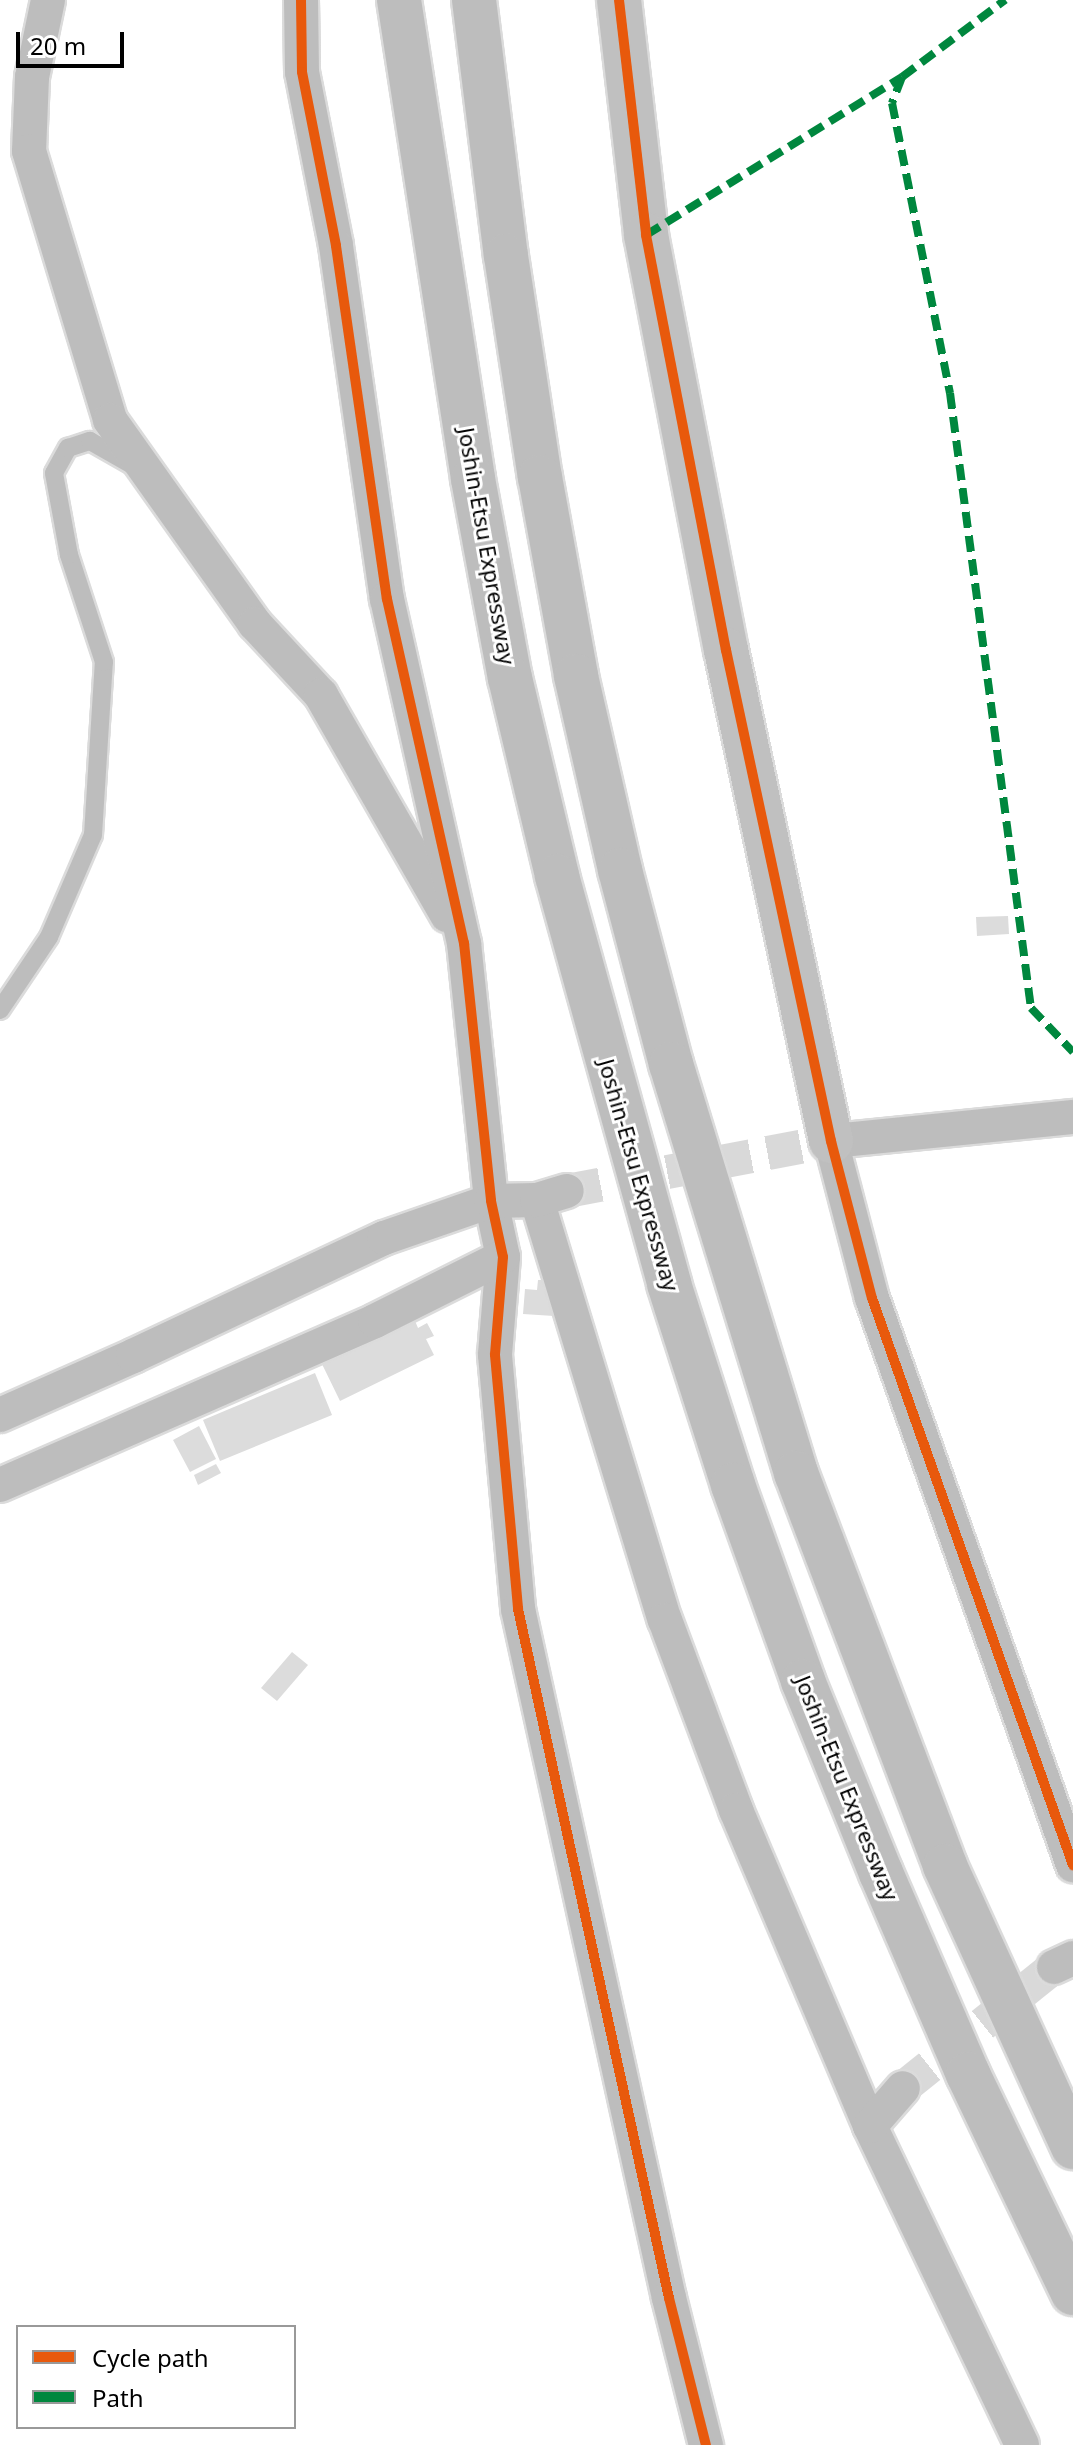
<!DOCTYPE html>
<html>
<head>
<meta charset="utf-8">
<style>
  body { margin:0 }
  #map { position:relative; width:1073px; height:2445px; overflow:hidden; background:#fff; font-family:"Noto Sans",sans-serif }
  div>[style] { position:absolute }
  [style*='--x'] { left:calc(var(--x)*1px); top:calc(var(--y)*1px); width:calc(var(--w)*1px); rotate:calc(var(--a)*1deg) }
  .building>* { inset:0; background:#dcdcdc }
  .street-tunnel>* { height:34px; margin-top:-17px; transform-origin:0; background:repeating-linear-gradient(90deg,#d9d9d9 0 34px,transparent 0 51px) }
  .roads { filter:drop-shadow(2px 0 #dbdbdb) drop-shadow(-2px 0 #dbdbdb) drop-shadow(0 2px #dbdbdb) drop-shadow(0 -2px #dbdbdb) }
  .lane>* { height:18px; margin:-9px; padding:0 9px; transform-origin:9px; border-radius:9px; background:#bdbdbd }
  .street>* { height:34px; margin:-17px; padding:0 17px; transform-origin:17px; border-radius:17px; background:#bdbdbd }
  .secondary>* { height:44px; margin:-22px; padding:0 22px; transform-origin:22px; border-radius:22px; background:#c0c0c0 }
  .highway>* { height:44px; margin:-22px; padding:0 22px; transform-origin:22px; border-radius:22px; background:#bdbdbd }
  .quiet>* { height:8px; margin-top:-4px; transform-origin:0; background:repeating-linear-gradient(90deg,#00873e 0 16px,transparent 0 24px) }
  .cycleway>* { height:10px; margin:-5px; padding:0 5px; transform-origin:5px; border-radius:5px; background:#e8590c }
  span { translate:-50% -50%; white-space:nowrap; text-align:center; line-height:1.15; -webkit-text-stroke:6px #fff; paint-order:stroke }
  .street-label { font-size:22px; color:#000 }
  .legend { position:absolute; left:16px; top:2325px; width:280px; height:104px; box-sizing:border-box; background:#fff; border:2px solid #999; margin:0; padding:10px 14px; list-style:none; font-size:24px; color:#000 }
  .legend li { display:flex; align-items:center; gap:16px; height:40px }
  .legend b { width:40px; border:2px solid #999 }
  .scale { position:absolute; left:16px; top:32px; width:108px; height:36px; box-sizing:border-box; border:4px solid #000; border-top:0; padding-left:10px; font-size:24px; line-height:28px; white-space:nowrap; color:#000; -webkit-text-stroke:6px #fff; paint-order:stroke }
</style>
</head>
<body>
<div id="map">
  <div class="building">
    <div style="clip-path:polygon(1008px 916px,1009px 934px,977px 936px,976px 917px)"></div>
    <div style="clip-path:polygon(538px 1280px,556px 1280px,554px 1316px,523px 1314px,525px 1289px,537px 1290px)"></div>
    <div style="clip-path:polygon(413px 1316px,418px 1328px,427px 1323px,434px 1336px,426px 1339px,434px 1355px,340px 1401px,321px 1362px)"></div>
    <div style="clip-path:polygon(315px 1373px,332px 1415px,220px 1461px,203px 1420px)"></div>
    <div style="clip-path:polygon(199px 1426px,216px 1459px,190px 1472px,173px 1440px)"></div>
    <div style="clip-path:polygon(216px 1464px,221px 1473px,198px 1485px,194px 1475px)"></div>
    <div style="clip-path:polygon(292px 1652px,308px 1665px,277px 1701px,261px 1688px)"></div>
  </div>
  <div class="street-tunnel">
    <div style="--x:567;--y:1191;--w:269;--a:-10.7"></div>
    <div style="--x:903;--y:2088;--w:193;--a:-38.7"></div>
  </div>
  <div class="roads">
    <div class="lane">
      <div style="--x:0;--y:1010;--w:88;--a:-56.1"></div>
      <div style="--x:49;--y:937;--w:111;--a:-66.7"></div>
      <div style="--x:93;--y:835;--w:173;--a:-86.4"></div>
      <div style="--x:104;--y:662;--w:113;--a:-108.1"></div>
      <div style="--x:69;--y:555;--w:83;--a:-100.4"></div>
      <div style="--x:54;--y:473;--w:29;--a:-61"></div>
      <div style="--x:68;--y:448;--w:23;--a:-18"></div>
      <div style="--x:90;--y:441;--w:51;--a:29.6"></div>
    </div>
    <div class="street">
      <div style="--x:48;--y:0;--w:79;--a:101.7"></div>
      <div style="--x:32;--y:77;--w:74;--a:92.3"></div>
      <div style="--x:29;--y:151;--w:281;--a:73.2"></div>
      <div style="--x:110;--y:420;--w:250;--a:54.6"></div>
      <div style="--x:255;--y:624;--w:97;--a:47.1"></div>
      <div style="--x:321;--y:695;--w:254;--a:60.2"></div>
      <div style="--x:301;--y:0;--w:72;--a:89.2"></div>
      <div style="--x:302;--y:72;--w:177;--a:78.9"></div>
      <div style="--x:336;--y:246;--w:357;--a:81.8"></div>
      <div style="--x:387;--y:599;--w:353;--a:77.4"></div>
      <div style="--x:464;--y:943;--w:259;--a:84"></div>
      <div style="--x:491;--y:1201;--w:57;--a:77.9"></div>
      <div style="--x:503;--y:1257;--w:98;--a:94.7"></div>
      <div style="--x:495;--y:1355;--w:255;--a:84.8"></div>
      <div style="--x:518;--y:1609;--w:705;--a:77.64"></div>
      <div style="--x:669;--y:2298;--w:152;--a:75.9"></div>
      <div style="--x:1073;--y:1117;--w:243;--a:174.3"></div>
      <div style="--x:831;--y:1141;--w:162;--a:75.4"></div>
      <div style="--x:872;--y:1298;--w:602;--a:70.48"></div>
      <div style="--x:537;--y:1200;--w:439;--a:73.1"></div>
      <div style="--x:665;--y:1620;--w:203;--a:69.5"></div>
      <div style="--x:736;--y:1810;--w:343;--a:67"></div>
      <div style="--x:870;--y:2126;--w:353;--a:64.5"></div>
      <div style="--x:0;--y:1415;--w:145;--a:-23.9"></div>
      <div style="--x:133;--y:1356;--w:277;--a:-25.2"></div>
      <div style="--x:384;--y:1238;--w:113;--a:-19.1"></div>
      <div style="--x:491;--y:1201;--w:46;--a:-1.2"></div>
      <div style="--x:537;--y:1200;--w:31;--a:-17"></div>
      <div style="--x:0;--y:1485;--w:409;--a:-23.6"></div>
      <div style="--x:375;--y:1321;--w:143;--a:-26.6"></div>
      <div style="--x:1054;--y:1967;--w:21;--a:-25"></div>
      <div style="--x:870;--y:2126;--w:50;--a:-49"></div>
    </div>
    <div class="secondary">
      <div style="--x:619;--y:0;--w:237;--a:83.4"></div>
      <div style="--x:646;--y:235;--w:423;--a:79.1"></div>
      <div style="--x:726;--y:650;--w:502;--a:77.93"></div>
    </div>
    <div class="highway">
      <div style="--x:399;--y:0;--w:485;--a:81.2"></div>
      <div style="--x:473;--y:479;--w:202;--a:79.5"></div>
      <div style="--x:510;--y:678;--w:204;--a:76.6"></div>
      <div style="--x:557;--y:876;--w:423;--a:74.6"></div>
      <div style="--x:669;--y:1284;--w:211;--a:72.3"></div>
      <div style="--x:733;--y:1485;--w:208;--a:70.3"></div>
      <div style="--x:803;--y:1681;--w:207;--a:67.9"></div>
      <div style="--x:881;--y:1873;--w:219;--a:66.6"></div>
      <div style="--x:968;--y:2074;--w:243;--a:64.4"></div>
      <div style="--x:474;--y:0;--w:258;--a:82.9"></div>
      <div style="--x:506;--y:256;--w:224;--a:81.3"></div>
      <div style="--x:540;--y:477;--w:202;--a:79.7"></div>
      <div style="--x:576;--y:676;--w:199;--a:77.2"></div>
      <div style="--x:620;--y:870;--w:201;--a:75.3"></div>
      <div style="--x:671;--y:1064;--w:428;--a:73"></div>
      <div style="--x:796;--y:1473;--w:420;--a:69.2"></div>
      <div style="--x:945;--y:1866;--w:309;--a:65.5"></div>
    </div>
  </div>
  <div class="quiet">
    <div style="--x:902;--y:77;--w:28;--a:111"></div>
    <div style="--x:892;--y:103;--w:296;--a:78.7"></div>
    <div style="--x:950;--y:393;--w:620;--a:82.5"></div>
    <div style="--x:1031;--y:1008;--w:61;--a:46.3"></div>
    <div style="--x:646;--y:235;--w:301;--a:-31.7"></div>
    <div style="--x:902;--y:77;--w:129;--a:-36.8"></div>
  </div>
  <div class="cycleway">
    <div style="--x:301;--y:0;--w:72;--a:89.2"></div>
    <div style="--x:302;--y:72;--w:177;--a:78.9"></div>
    <div style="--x:336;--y:246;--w:357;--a:81.8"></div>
    <div style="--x:387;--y:599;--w:353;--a:77.4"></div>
    <div style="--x:464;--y:943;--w:259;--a:84"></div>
    <div style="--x:491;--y:1201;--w:57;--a:77.9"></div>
    <div style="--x:503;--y:1257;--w:98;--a:94.7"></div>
    <div style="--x:495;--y:1355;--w:255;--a:84.8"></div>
    <div style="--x:518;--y:1609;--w:705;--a:77.64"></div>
    <div style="--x:669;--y:2298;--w:152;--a:75.9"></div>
    <div style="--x:619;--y:0;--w:237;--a:83.4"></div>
    <div style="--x:646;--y:235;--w:423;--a:79.1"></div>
    <div style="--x:726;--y:650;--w:502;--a:77.93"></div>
    <div style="--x:831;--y:1141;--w:162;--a:75.4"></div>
    <div style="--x:872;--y:1298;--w:602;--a:70.48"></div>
  </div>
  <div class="street-label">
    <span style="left:487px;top:546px;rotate:80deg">Joshin-Etsu Expressway</span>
    <span style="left:639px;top:1175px;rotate:74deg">Joshin-Etsu Expressway</span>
    <span style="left:847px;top:1788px;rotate:68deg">Joshin-Etsu Expressway</span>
  </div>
  <ul class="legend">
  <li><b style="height:10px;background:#e8590c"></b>Cycle path</li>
  <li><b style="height:10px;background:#00873e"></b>Path</li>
  </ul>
  <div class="scale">20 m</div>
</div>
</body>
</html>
